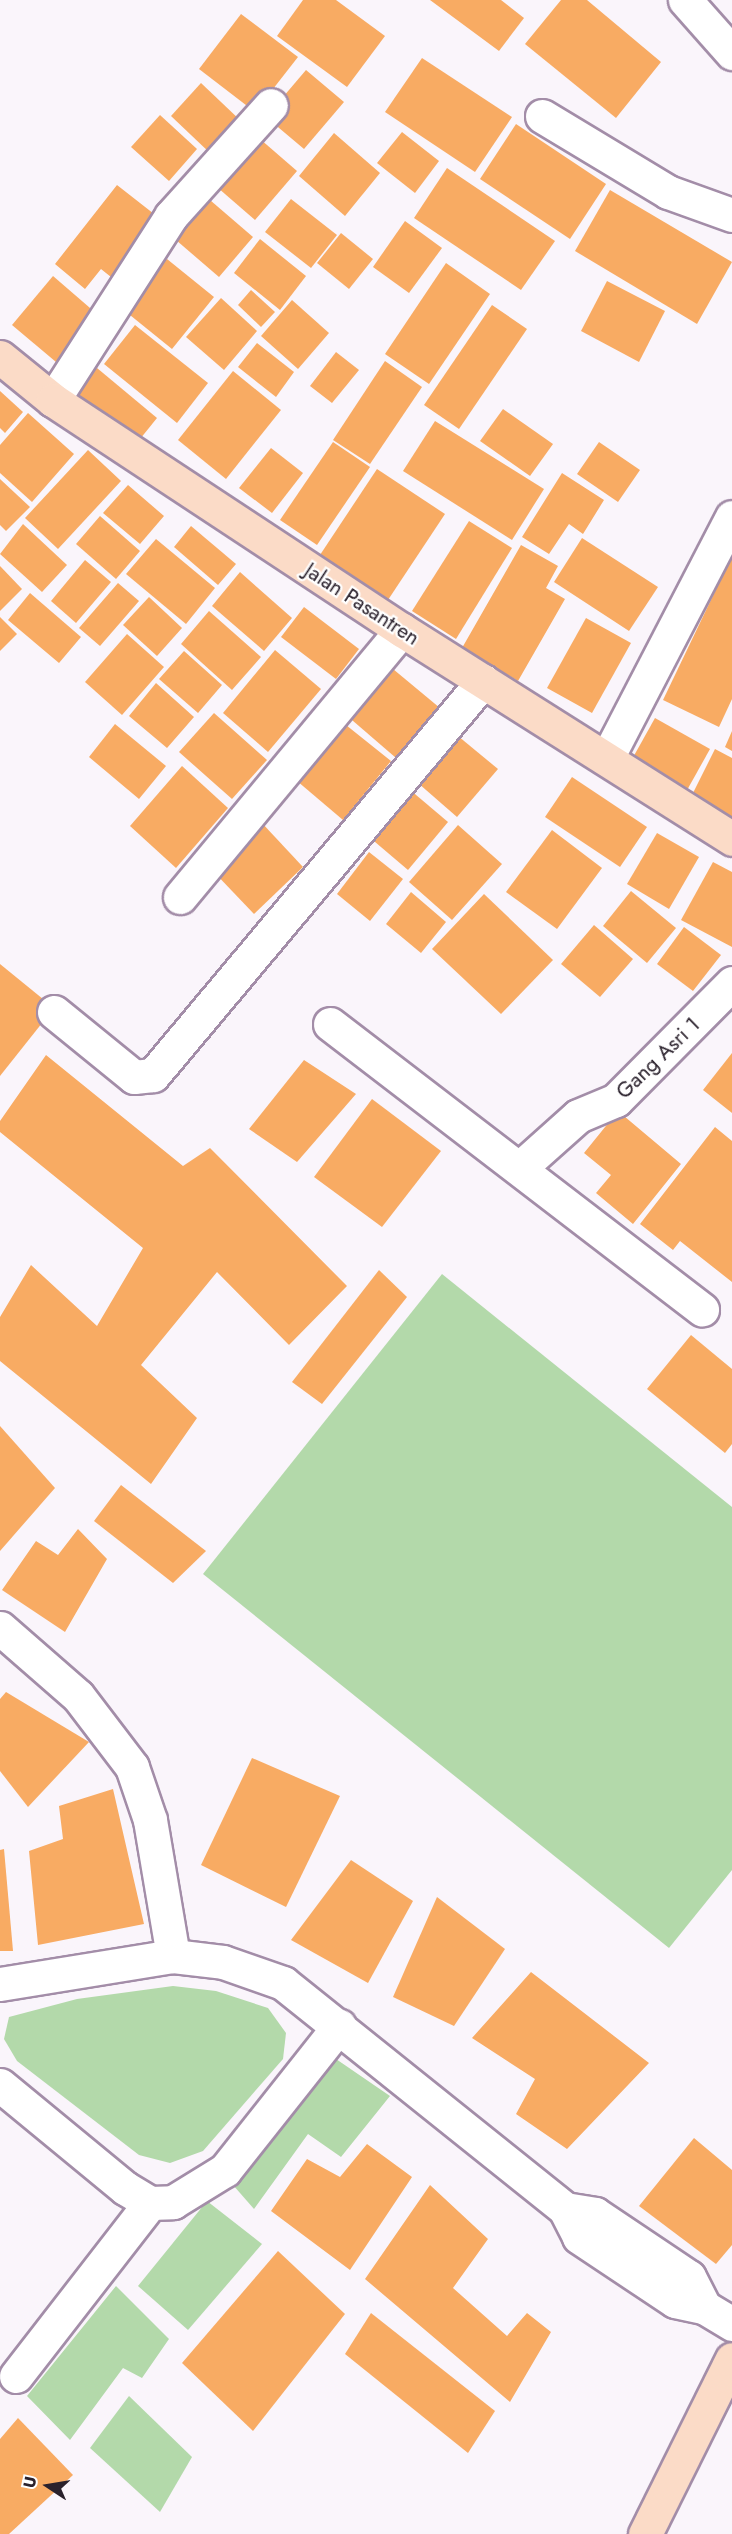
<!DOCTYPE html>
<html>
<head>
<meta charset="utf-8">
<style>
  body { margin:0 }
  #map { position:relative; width:732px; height:2534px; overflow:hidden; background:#faf5fb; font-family:Jost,sans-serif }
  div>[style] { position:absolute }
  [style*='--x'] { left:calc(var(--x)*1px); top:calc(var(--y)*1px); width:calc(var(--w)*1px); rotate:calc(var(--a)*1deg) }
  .green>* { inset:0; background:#b3d9aa }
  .building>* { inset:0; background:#f8ab63 }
  .roads { filter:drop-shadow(2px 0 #a38da8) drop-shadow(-2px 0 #a38da8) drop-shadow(0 2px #a38da8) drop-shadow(0 -2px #a38da8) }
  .minor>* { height:33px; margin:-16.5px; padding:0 16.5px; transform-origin:16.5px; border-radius:16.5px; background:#fff }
  .major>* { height:33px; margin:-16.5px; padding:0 16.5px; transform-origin:16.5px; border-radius:16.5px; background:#fbdbc7 }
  span { translate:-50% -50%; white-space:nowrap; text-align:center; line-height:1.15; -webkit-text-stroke:4.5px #fff; paint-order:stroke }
  .street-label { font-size:21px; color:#2a212c }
  .north { position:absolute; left:18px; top:2456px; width:60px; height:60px; -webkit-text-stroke:4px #fff; paint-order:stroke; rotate:282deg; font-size:16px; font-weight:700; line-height:24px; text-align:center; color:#2a212c }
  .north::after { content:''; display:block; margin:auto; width:21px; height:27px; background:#2a212c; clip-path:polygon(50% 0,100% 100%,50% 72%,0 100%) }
</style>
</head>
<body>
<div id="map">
  <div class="green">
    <div style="clip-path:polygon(442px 1274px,732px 1507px,732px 1870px,669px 1948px,203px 1574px)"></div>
    <div style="clip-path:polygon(173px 1986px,216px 1991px,268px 2008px,286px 2033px,283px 2059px,203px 2151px,170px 2163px,139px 2155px,17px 2061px,4px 2039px,9px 2017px,77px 1999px)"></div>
    <div style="clip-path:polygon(336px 2059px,390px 2096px,341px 2157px,308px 2134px,254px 2209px,233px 2185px)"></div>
    <div style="clip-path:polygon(207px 2201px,262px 2244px,188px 2330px,138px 2286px)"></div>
    <div style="clip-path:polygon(116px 2286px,169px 2339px,142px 2378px,123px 2368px,70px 2440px,27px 2396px)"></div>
    <div style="clip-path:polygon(129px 2396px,192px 2457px,160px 2512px,90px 2448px)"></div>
  </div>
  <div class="building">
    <div style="clip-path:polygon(303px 0,336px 0,385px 36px,347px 87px,277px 36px)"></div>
    <div style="clip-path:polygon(430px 0,501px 0,524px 18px,499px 51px)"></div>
    <div style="clip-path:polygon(561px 0,587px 0,661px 62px,616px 118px,525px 44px)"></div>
    <div style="clip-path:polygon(241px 14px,298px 57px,255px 112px,199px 69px)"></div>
    <div style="clip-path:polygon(422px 58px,512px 117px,475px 172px,385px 112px)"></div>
    <div style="clip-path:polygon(306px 70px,344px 102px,304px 149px,266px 117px)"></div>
    <div style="clip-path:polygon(201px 83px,241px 121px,211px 154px,171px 116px)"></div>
    <div style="clip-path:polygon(160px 115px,197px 149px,169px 181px,131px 147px)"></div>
    <div style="clip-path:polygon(516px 124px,606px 184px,570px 239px,480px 179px)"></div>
    <div style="clip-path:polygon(252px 132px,297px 171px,255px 220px,210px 181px)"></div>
    <div style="clip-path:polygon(402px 132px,439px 161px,415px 193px,377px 163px)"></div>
    <div style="clip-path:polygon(334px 133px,380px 173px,345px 216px,299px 176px)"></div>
    <div style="clip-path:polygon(447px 168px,555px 241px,521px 290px,414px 218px)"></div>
    <div style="clip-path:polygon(117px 185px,163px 221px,116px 281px,101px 269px,85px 289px,55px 264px)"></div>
    <div style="clip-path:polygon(610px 190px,732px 262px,697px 324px,575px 251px)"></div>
    <div style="clip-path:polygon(203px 194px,253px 237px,219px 277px,169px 234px)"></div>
    <div style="clip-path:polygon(291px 199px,337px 235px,311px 268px,265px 232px)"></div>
    <div style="clip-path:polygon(405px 221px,442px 248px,409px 293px,373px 267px)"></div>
    <div style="clip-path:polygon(341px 233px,373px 259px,349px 289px,317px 263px)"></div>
    <div style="clip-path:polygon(260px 239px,306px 276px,280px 310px,234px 273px)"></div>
    <div style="clip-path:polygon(167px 259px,214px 297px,172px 349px,125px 311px)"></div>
    <div style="clip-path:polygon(446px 263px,490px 294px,429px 384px,385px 354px)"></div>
    <div style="clip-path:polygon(53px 276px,97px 314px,56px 362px,12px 325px)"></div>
    <div style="clip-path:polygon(607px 281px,665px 311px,639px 362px,581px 331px)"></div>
    <div style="clip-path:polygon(251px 290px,275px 312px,261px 327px,238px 305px)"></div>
    <div style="clip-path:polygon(221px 298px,257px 331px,224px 370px,186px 337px)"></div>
    <div style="clip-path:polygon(292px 300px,329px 333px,298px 369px,261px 336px)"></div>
    <div style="clip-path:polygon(492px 305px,527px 329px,459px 429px,424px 405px)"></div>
    <div style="clip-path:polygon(135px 325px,208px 383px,177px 423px,104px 364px)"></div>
    <div style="clip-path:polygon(257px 343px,294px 372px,276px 397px,238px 367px)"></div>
    <div style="clip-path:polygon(336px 352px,359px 370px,332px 403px,310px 386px)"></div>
    <div style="clip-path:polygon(385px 361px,422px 387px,370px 464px,333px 440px)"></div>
    <div style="clip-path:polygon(97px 368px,157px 418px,136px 444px,76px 393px)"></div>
    <div style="clip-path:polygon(233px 371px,281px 410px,226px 479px,178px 440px)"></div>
    <div style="clip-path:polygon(0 391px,23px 412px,5px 433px,0 428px)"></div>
    <div style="clip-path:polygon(503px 409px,553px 444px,530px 476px,480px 441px)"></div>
    <div style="clip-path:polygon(28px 413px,74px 454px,32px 502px,0 473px,0 445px)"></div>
    <div style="clip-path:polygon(435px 421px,544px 489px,512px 540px,403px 471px)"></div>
    <div style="clip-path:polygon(333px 442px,370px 467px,317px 545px,280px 520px)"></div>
    <div style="clip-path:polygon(599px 442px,640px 470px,618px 502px,577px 474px)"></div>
    <div style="clip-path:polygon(271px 448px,303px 473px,272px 513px,239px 488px)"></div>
    <div style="clip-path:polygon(88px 450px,121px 481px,58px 549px,25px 518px)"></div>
    <div style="clip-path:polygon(377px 469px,445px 514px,382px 609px,314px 564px)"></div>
    <div style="clip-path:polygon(562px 473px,604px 500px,583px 534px,569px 524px,549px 554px,522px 537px)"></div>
    <div style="clip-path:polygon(0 479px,30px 507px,6px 531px,0 525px)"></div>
    <div style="clip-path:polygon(128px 485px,164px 516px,140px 544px,103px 513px)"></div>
    <div style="clip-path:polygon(100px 516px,140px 551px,116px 579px,76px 544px)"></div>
    <div style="clip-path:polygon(469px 521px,512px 548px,456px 639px,412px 611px)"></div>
    <div style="clip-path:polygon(23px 524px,67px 565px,42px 592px,0 554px)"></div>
    <div style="clip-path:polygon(191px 526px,236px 564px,218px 585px,174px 547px)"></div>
    <div style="clip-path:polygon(582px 538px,658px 587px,629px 631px,554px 582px)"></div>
    <div style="clip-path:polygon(156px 539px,215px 588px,186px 624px,126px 574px)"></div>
    <div style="clip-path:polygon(521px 545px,558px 566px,546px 588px,565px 599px,518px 681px,462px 648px)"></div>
    <div style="clip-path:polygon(732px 556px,732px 699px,719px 727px,663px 700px)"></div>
    <div style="clip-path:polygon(85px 560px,111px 582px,76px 623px,51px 601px)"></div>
    <div style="clip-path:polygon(0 566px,22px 589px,0 611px)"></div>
    <div style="clip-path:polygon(240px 572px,292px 618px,264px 651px,212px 606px)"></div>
    <div style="clip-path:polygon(118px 583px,139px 601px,100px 646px,79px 628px)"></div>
    <div style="clip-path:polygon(30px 593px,81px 637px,59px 663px,8px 620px)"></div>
    <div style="clip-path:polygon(149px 597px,182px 628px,157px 656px,123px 625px)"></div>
    <div style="clip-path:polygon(304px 607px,359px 649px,336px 679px,281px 637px)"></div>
    <div style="clip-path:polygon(209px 611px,261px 657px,232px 690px,181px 644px)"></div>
    <div style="clip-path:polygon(0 617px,17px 634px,0 651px)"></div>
    <div style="clip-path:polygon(586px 618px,631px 643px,592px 713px,547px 688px)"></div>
    <div style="clip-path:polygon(127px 634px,164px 667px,122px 715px,85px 682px)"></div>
    <div style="clip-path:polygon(275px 650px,321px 689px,268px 752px,223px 713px)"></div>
    <div style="clip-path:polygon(184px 651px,222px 685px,198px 713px,159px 679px)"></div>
    <div style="clip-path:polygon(387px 664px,446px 713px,403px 764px,345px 714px)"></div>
    <div style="clip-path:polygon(156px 683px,194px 717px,167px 748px,129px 716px)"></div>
    <div style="clip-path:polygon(214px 713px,267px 760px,232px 799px,179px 752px)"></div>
    <div style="clip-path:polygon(336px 717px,391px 761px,343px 820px,290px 775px)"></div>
    <div style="clip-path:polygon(655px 718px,710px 749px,686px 792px,631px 761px)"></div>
    <div style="clip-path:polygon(115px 724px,166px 766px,139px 799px,89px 757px)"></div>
    <div style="clip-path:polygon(732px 731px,732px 751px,725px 747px)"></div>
    <div style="clip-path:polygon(458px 736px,498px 769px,457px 817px,418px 783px)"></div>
    <div style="clip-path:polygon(715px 749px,732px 758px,732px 820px,688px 803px)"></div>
    <div style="clip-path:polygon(182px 766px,228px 808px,176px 868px,130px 826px)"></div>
    <div style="clip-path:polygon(572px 777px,647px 827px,620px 867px,545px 817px)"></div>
    <div style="clip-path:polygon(409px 789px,448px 822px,408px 870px,368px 836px)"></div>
    <div style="clip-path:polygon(261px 822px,303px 867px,254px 914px,212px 870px)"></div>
    <div style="clip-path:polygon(458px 825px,502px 864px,452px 920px,409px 882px)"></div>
    <div style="clip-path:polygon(552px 830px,602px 868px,557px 929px,506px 892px)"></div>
    <div style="clip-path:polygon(657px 833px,699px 857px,669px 909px,627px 884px)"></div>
    <div style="clip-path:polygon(369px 852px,403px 879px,370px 921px,337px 894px)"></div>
    <div style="clip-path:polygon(713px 862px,732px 872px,732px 947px,681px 920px)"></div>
    <div style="clip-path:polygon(631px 891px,676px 928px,647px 963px,603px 926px)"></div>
    <div style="clip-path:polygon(411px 892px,446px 922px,421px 953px,386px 924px)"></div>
    <div style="clip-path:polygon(484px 894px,553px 960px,501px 1014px,432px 949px)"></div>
    <div style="clip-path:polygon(594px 925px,633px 959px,600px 997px,561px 964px)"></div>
    <div style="clip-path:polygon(684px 927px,721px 955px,693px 991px,657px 964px)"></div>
    <div style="clip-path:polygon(0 964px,54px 1008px,0 1076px)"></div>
    <div style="clip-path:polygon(732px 1053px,732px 1113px,703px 1090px)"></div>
    <div style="clip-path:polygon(46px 1055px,183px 1166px,210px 1148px,347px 1286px,289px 1345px,217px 1272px,141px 1365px,197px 1418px,151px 1484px,0 1361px,0 1317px,31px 1265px,97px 1326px,143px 1248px,0 1132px,0 1121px)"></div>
    <div style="clip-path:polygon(304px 1060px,356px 1094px,297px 1162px,249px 1129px)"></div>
    <div style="clip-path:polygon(372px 1099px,441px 1151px,382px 1227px,314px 1177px)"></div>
    <div style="clip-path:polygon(618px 1111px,681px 1164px,633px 1224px,596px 1193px,611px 1175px,584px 1153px)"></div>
    <div style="clip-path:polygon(715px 1127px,732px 1141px,732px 1282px,680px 1241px,673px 1250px,640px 1224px)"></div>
    <div style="clip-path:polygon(379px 1270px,407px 1297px,322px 1404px,292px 1382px)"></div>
    <div style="clip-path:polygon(691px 1335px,732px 1369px,732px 1444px,725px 1453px,647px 1389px)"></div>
    <div style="clip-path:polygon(0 1426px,55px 1488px,0 1551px)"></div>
    <div style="clip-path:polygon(121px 1485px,206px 1551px,173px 1583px,94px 1521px)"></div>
    <div style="clip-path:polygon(78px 1529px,107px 1559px,65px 1632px,2px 1590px,36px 1541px,58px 1555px)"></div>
    <div style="clip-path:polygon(6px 1692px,89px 1742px,28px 1807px,0 1771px,0 1699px)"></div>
    <div style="clip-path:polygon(252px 1758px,340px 1796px,286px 1907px,201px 1865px)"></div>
    <div style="clip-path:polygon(113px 1789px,144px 1924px,38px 1945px,29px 1851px,63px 1839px,59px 1806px)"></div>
    <div style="clip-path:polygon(4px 1849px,13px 1951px,0 1951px,0 1850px)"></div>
    <div style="clip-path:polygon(351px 1860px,413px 1901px,368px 1983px,291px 1940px)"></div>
    <div style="clip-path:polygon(437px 1897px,505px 1949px,454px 2026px,393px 1997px)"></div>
    <div style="clip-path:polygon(531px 1972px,649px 2063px,567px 2149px,516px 2114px,535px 2079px,472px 2038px)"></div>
    <div style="clip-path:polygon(694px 2138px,732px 2170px,732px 2245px,716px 2264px,639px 2206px)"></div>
    <div style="clip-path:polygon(367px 2144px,412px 2177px,350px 2270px,271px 2211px,307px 2159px,340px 2177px)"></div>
    <div style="clip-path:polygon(430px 2185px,488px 2239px,453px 2288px,507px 2336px,527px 2313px,551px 2332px,510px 2402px,365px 2279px)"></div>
    <div style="clip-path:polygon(278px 2251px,345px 2314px,253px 2431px,182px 2363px)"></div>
    <div style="clip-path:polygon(371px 2313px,495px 2411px,468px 2453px,345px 2354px)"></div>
    <div style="clip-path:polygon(18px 2418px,73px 2475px,9px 2534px,0 2534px,0 2439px)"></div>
  </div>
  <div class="roads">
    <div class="minor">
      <div style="--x:685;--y:0;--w:71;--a:48.4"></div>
      <div style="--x:542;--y:116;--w:147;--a:31.1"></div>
      <div style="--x:668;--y:192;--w:68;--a:19.8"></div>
      <div style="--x:53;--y:400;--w:219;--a:-57.3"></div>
      <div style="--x:171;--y:216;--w:149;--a:-48"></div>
      <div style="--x:608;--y:756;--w:269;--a:-62.6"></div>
      <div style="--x:180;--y:897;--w:347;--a:-50.3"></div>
      <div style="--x:54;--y:1012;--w:103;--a:39.1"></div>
      <div style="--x:134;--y:1077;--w:19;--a:-6"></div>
      <div style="--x:153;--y:1075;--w:514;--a:-50.05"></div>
      <div style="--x:330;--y:1024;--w:469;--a:37.5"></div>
      <div style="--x:521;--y:1167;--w:76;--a:-41.8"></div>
      <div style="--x:578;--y:1116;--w:41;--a:-22.8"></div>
      <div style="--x:616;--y:1100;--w:165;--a:-45.2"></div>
      <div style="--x:0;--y:1628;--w:103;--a:41.1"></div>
      <div style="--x:78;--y:1696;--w:89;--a:52.7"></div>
      <div style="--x:132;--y:1767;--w:56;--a:71.2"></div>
      <div style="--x:150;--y:1820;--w:138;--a:80.4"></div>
      <div style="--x:0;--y:1984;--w:175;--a:-9.2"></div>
      <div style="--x:173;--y:1956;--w:50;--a:6.8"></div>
      <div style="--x:223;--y:1962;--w:64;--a:19.3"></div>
      <div style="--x:283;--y:1983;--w:361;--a:38.7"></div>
      <div style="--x:565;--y:2209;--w:31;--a:63"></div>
      <div style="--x:579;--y:2237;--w:115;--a:33.7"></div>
      <div style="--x:675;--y:2301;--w:30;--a:12"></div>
      <div style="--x:704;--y:2307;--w:33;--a:31"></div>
      <div style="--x:0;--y:2085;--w:162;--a:39.5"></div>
      <div style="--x:125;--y:2188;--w:29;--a:31"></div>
      <div style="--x:150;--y:2203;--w:23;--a:-2"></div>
      <div style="--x:173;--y:2202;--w:61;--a:-31.6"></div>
      <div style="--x:225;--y:2170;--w:184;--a:-51.6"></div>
      <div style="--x:565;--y:2209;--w:30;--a:9"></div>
      <div style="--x:595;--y:2214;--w:113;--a:33.8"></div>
      <div style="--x:689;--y:2277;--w:34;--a:63"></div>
      <div style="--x:16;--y:2376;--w:219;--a:-52.2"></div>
    </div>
    <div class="major">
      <div style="--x:0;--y:357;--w:68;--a:39.1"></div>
      <div style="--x:53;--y:400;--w:418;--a:33.4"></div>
      <div style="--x:402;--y:630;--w:391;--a:32.3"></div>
      <div style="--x:645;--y:2534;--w:195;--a:-63.6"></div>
    </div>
  </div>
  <div class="street-label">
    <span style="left:362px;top:604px;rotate:33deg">Jalan Pasantren</span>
    <span style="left:658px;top:1058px;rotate:-44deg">Gang Asri 1</span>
  </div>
  <div class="north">U</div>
</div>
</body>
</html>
